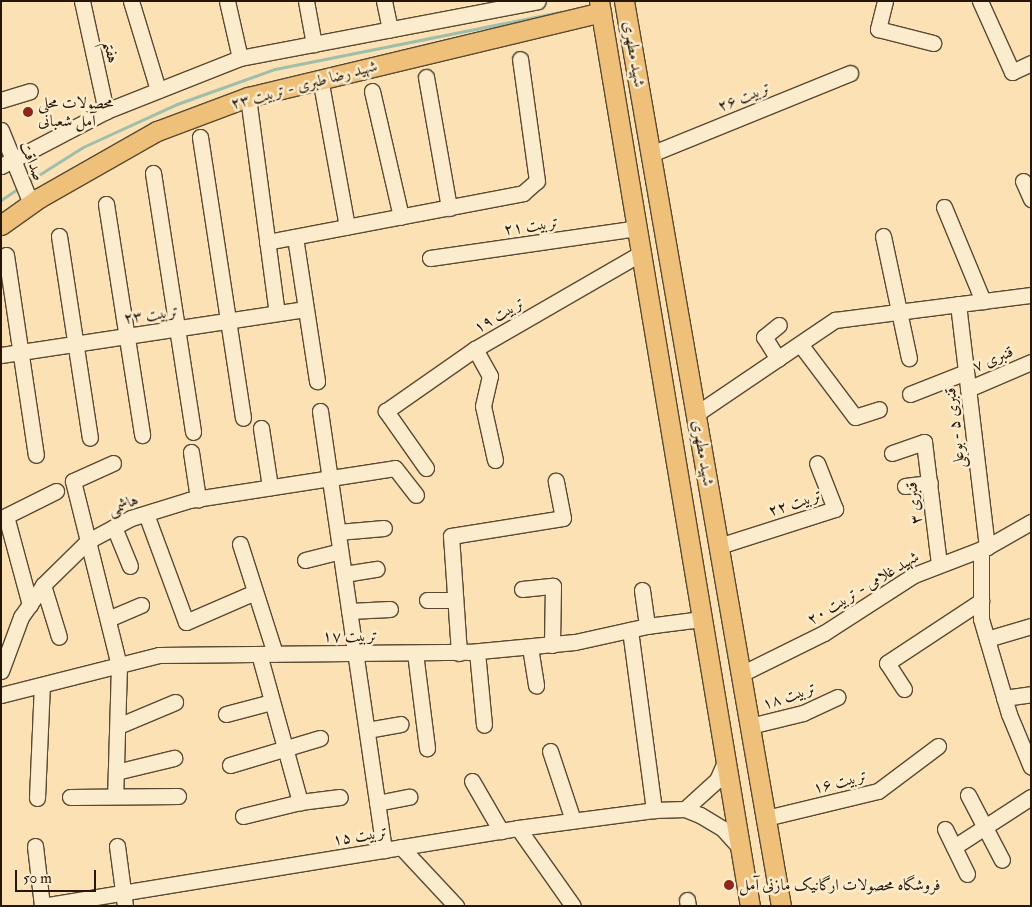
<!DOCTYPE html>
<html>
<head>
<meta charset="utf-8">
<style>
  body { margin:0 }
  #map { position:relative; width:1032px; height:907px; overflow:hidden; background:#fbe1b3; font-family:"IM FELL Double Pica",Amiri,serif }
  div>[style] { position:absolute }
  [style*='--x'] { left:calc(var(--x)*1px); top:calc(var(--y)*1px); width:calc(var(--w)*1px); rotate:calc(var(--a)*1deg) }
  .stream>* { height:3px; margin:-1.5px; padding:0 1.5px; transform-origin:1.5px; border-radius:1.5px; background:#9fbeab }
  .roads { filter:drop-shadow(1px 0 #5a4931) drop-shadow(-1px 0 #5a4931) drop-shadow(0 1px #5a4931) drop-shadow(0 -1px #5a4931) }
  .minor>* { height:15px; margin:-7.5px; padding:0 7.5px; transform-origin:7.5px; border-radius:7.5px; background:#fcecce }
  .major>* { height:19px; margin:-9.5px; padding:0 9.5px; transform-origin:9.5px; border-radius:9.5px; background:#eec07a }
  .dots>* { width:14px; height:14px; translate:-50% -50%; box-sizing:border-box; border:2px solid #fcecce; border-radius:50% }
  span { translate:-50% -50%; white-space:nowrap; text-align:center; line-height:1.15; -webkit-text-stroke:5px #fcecce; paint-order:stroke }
  .street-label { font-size:16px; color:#251606 }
  .poi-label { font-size:16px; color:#251606 }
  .left { translate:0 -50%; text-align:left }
  .frame { position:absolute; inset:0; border:2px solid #251606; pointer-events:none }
  .scale { position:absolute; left:15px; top:870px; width:81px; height:22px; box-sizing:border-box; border:2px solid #251606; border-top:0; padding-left:6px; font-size:15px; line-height:18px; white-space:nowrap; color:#251606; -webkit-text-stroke:4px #fcecce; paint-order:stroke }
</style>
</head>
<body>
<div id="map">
  <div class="stream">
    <div style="--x:26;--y:183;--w:67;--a:-32.3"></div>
    <div style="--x:83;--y:147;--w:103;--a:-24.6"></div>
    <div style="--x:177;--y:104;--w:104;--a:-19.7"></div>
    <div style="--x:275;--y:69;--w:292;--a:-11.3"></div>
    <div style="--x:1;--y:200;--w:22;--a:-34"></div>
  </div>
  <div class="roads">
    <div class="minor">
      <div style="--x:82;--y:1;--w:113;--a:77.7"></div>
      <div style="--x:131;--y:1;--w:93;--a:73.1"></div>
      <div style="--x:227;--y:1;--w:58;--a:77.2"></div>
      <div style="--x:306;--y:1;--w:44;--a:79.5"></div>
      <div style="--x:384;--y:1;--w:29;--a:78"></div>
      <div style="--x:885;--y:1;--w:29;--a:104"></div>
      <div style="--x:878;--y:29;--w:57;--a:14.3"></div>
      <div style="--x:980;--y:1;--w:78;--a:65.7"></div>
      <div style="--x:1012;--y:72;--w:21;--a:-25"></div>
      <div style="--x:426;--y:77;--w:133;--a:80"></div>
      <div style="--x:320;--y:78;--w:151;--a:79.7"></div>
      <div style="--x:372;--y:91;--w:129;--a:77"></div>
      <div style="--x:248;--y:97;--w:218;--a:82.4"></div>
      <div style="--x:1;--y:100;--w:30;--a:-17"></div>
      <div style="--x:1;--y:130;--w:80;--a:67.9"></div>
      <div style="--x:200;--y:137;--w:284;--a:81.3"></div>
      <div style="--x:651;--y:154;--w:215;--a:-22.1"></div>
      <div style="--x:1;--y:166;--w:119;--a:-27.6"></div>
      <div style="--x:106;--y:111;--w:144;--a:-21.6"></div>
      <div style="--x:240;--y:58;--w:303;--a:-10.8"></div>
      <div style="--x:153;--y:173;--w:262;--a:81.2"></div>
      <div style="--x:1023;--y:181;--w:20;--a:66"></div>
      <div style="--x:106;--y:204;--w:234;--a:81.1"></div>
      <div style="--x:944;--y:207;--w:102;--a:67.5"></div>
      <div style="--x:59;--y:236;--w:204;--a:81.3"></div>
      <div style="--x:883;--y:236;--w:125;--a:78"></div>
      <div style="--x:295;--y:237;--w:146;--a:81.3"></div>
      <div style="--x:267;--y:242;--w:261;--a:-10.8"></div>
      <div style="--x:523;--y:193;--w:18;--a:-41"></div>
      <div style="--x:537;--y:181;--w:123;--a:-97.9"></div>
      <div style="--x:6;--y:255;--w:202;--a:81.5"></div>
      <div style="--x:430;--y:258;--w:209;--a:-8.2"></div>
      <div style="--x:958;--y:304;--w:245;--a:83.2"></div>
      <div style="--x:800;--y:344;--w:91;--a:53"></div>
      <div style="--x:855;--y:417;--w:25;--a:-18"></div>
      <div style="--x:1;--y:355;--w:307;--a:-8.6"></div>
      <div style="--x:778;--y:359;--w:26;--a:-122"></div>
      <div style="--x:764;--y:337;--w:19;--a:-39"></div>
      <div style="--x:968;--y:389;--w:69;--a:-23.2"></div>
      <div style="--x:910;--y:394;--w:60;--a:-21.4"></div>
      <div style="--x:320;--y:411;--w:444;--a:81.7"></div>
      <div style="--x:696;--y:414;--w:168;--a:-34.1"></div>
      <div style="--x:835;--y:320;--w:198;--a:-7.3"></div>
      <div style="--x:261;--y:428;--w:60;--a:81.3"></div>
      <div style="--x:191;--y:452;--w:48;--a:81.5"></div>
      <div style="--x:892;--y:453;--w:34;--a:-19"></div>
      <div style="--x:924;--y:442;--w:123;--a:83"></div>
      <div style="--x:495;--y:460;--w:55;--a:-102.5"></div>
      <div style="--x:483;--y:406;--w:31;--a:-77"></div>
      <div style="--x:490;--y:376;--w:31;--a:-119"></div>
      <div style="--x:475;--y:349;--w:192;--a:-30"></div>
      <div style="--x:113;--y:463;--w:44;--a:155.8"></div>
      <div style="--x:73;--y:481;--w:190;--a:76"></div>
      <div style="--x:119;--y:665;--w:131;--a:91.7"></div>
      <div style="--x:426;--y:468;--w:70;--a:-125.1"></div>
      <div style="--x:386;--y:411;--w:108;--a:-34.9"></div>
      <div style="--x:905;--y:486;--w:25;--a:-7"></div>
      <div style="--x:146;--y:514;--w:115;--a:69.7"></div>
      <div style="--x:186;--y:622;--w:75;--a:-23.5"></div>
      <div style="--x:114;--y:527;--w:42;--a:67.7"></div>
      <div style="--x:338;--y:532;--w:46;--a:-5"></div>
      <div style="--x:240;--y:544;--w:115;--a:72.3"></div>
      <div style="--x:719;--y:546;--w:122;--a:-17.7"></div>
      <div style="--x:835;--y:509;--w:49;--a:-111.4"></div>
      <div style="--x:981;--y:549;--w:70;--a:90"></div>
      <div style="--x:981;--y:619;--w:99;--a:73.6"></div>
      <div style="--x:1009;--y:714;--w:57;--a:67.5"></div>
      <div style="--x:305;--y:560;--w:36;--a:-14"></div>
      <div style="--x:344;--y:574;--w:33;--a:-9"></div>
      <div style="--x:43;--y:585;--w:54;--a:72.9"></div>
      <div style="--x:522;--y:589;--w:31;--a:-6"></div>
      <div style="--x:553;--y:586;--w:59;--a:91"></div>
      <div style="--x:642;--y:590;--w:36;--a:82"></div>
      <div style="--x:427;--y:600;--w:28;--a:0"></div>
      <div style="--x:30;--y:605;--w:92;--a:-105.1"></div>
      <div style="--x:6;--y:516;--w:56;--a:-26.6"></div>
      <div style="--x:349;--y:611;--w:41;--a:-2.8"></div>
      <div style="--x:108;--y:619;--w:36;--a:-23"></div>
      <div style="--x:630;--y:630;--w:182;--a:82.4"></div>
      <div style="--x:987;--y:639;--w:46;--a:-16.5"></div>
      <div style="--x:530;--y:647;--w:39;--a:81"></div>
      <div style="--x:477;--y:652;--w:73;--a:84.5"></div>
      <div style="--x:415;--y:653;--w:96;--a:82.8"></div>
      <div style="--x:459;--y:653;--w:117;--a:-93.9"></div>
      <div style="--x:451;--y:536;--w:113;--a:-9.1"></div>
      <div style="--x:563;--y:518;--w:38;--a:-101"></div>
      <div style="--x:259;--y:654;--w:154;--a:74.5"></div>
      <div style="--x:1;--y:671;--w:58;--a:-69.7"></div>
      <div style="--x:21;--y:617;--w:39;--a:-55"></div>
      <div style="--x:43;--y:585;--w:63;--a:-44.4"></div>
      <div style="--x:88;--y:541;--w:49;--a:-28.1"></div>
      <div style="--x:131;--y:518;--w:61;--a:-17.2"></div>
      <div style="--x:189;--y:500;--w:208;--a:-8.8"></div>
      <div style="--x:395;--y:468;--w:34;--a:52"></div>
      <div style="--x:741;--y:674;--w:93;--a:-26.3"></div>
      <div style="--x:824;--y:633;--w:107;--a:-32.8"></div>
      <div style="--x:914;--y:575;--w:78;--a:-21"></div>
      <div style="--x:987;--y:547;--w:51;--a:-29.6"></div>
      <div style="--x:904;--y:689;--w:31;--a:-123"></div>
      <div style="--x:887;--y:663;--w:113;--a:-33.4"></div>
      <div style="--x:1;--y:695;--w:163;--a:-14.2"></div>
      <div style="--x:159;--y:655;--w:310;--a:-0.6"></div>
      <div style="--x:469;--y:652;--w:106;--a:-5.4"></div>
      <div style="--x:575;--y:642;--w:74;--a:-12.5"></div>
      <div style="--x:647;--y:626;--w:55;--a:-7.3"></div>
      <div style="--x:1004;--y:698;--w:27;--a:-8"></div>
      <div style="--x:226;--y:714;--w:47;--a:-14.9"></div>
      <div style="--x:118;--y:726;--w:62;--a:-22.8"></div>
      <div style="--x:750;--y:726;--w:55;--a:-13.8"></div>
      <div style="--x:803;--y:713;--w:38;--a:-25"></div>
      <div style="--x:367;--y:730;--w:34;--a:-10"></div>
      <div style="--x:550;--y:751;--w:73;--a:71.6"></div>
      <div style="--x:230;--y:765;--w:94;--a:-16.7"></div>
      <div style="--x:116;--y:772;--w:60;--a:-13.6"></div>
      <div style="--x:472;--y:781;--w:58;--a:59.9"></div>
      <div style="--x:968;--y:795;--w:73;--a:62.4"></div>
      <div style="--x:70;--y:797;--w:108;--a:-0.5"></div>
      <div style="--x:37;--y:798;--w:113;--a:-87.5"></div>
      <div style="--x:377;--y:803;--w:33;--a:-11"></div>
      <div style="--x:685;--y:809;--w:43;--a:-42.2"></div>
      <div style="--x:717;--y:780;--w:22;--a:-66"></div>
      <div style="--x:243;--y:816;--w:59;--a:-13.8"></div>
      <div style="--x:300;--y:802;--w:40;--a:-7.1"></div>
      <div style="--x:766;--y:818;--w:115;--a:-13.6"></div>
      <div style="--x:878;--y:791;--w:75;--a:-36.9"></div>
      <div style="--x:518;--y:828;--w:95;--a:54.8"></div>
      <div style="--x:945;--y:829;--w:50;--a:63.9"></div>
      <div style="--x:35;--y:846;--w:60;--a:83.3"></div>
      <div style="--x:117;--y:846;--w:61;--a:82.4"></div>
      <div style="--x:401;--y:847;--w:81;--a:47"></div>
      <div style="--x:954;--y:847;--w:92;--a:-33"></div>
      <div style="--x:687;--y:900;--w:6;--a:81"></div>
      <div style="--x:42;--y:906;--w:482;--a:-9.3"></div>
      <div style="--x:518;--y:828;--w:137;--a:-7.5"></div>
      <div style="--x:654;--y:810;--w:31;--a:-2"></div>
      <div style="--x:685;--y:809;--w:16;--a:22"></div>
      <div style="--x:700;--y:815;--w:27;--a:31"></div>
      <div style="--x:723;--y:829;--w:27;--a:48"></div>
    </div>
    <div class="major">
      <div style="--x:599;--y:1;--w:918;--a:80.53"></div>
      <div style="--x:624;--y:1;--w:919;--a:80.16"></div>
      <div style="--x:1;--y:225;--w:47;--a:-35.4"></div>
      <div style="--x:39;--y:198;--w:136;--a:-29.6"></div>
      <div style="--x:157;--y:131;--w:97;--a:-20.5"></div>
      <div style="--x:248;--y:97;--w:363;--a:-13.5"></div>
    </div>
  </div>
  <div class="dots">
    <div style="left:28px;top:112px;background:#8f2418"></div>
    <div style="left:729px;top:885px;background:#8f2418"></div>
  </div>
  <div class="street-label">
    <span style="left:111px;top:52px;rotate:78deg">هفتم</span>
    <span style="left:634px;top:54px;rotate:80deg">شهید مطهری</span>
    <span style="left:304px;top:85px;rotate:-15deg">شهید رضا طبری - تربیت ۲۳</span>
    <span style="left:744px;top:97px;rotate:-22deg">تربیت ۲۶</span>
    <span style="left:32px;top:161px;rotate:68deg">صداقت</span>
    <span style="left:531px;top:226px;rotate:-8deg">تربیت ۲۱</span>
    <span style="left:151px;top:315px;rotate:-8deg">تربیت ۲۳</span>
    <span style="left:499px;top:315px;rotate:-30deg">تربیت ۱۹</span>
    <span style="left:993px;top:359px;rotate:-23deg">قنبری ۷</span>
    <span style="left:955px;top:428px;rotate:-97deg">قنبری ۵ - بوعلی</span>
    <span style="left:703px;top:453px;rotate:80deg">شهید مطهری</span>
    <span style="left:795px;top:503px;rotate:-18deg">تربیت ۲۲</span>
    <span style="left:914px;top:503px;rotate:-97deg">قنبری ۳</span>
    <span style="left:123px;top:505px;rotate:-23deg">هاشمی</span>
    <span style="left:863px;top:588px;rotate:-31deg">شهید غلامی - تربیت ۲۰</span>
    <span style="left:350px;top:636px">تربیت ۱۷</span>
    <span style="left:789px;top:696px;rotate:-18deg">تربیت ۱۸</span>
    <span style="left:840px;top:782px;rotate:-14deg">تربیت ۱۶</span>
    <span style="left:360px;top:836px;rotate:-9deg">تربیت ۱۵</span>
  </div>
  <div class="poi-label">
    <span class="left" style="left:38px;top:112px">محصولات محلی<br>آمل شعبانی</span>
    <span class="left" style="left:739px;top:885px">فروشگاه محصولات ارگانیک مازنی آمل</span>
  </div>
  <div class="frame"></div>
  <div class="scale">50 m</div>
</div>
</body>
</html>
